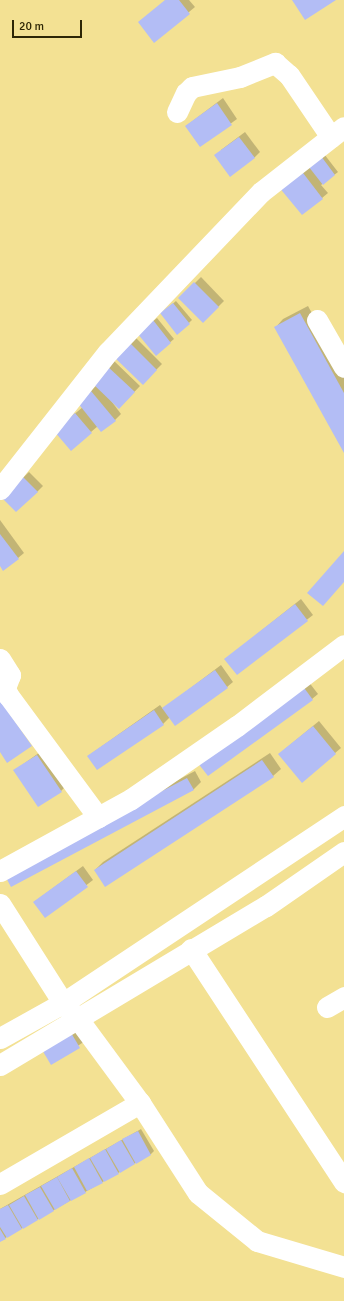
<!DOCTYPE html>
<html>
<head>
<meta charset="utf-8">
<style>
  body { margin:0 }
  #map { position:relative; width:344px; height:1301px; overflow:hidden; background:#f3e193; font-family:Signika,sans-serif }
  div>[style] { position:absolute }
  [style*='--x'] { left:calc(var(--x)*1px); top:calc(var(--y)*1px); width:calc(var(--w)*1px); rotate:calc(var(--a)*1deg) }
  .shadow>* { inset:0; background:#0003 }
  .building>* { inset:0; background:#b3bdf5 }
  .minor>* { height:21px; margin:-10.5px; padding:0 10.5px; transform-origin:10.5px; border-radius:10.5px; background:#fff }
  span { translate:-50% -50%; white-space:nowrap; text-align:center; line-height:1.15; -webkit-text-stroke:3px #f3e193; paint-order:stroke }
  .scale { position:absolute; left:12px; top:20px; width:70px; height:18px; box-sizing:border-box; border:2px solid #2d2605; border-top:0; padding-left:5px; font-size:12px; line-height:14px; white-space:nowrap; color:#2d2605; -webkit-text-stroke:3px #f3e193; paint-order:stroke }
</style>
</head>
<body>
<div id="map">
  <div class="shadow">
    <div style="clip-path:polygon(165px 0,189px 0,195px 7px,154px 41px)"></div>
    <div style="clip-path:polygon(223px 98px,237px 119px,200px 146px,186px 126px)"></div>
    <div style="clip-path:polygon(245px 132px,260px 152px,254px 158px,221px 150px)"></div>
    <div style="clip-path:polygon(321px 150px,338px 172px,321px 185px,328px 193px,322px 198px,280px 186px)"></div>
    <div style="clip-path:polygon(201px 277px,224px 301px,203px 322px,180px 298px)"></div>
    <div style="clip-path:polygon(176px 301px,192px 320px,178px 333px,164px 311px)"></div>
    <div style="clip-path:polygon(308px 306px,344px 372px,344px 451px,276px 327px,283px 319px)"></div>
    <div style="clip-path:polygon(157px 318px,174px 339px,156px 354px,142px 330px)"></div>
    <div style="clip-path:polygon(135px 337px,162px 364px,143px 383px,116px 357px)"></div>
    <div style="clip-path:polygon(113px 360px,140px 386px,119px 408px,109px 398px,121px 414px,115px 420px,98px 426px,71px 449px,61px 425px,83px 407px,84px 396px,96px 386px)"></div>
    <div style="clip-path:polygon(29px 472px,43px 486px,37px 492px,3px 497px)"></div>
    <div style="clip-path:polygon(0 520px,24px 553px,18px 558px,0 565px)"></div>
    <div style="clip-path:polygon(301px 599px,313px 615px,237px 674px,226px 659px)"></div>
    <div style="clip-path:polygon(221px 665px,233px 682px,227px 687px,170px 717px,163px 724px,88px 756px,160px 705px,163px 709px)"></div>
    <div style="clip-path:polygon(308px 681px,318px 694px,312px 699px,208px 775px)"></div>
    <div style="clip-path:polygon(319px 721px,341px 748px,302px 781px,285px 749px)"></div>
    <div style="clip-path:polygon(43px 750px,67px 785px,61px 791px,15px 770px)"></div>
    <div style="clip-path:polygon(270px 753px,281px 769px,273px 776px,95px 870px,103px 862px)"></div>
    <div style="clip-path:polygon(195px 771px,201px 782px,193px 790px,13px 867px)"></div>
    <div style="clip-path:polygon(83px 866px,93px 880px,45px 917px,34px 902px)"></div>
    <div style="clip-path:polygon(76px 1026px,85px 1041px,51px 1064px)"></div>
    <div style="clip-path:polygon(141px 1129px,154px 1151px,151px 1154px,0 1241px,0 1209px)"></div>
  </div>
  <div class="building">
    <div style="clip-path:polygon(165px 0,179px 0,190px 14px,154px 43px,138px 22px)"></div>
    <div style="clip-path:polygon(292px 0,336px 0,305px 20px)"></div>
    <div style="clip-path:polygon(217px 103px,232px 125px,200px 147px,185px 126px)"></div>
    <div style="clip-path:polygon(239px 137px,255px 158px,230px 177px,214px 155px)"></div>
    <div style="clip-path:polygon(318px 152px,335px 175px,323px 185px,305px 162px)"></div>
    <div style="clip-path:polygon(300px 169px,323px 199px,302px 215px,278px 186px)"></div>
    <div style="clip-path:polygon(194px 282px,219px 307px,203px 323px,178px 298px)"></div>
    <div style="clip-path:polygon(173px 303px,190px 324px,177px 335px,160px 313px)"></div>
    <div style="clip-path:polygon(300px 313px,344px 393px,344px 453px,274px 327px)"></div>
    <div style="clip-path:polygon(153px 320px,171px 343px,156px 356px,137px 333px)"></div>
    <div style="clip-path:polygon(129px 342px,157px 370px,143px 385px,114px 357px)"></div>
    <div style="clip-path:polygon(106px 365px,135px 392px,119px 409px,91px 382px)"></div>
    <div style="clip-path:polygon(91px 391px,116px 421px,101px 432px,77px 402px)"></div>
    <div style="clip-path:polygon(75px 413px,92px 433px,71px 451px,54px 431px)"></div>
    <div style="clip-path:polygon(23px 477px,38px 492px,16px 512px,1px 497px)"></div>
    <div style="clip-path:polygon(0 534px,19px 559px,3px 571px,0 566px)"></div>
    <div style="clip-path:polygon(344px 551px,344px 582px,323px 606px,307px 593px)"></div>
    <div style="clip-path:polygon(295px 604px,308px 621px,237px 675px,224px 659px)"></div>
    <div style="clip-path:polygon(215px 670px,228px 688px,175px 726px,162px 708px)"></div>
    <div style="clip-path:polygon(302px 685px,313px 700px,208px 776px,197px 762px)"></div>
    <div style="clip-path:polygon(0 700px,32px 746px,7px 763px,0 752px)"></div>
    <div style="clip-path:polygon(154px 710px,164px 725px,97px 770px,87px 756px)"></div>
    <div style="clip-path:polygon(313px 726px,336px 754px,302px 783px,278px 754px)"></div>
    <div style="clip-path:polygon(37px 755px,62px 792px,38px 807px,13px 770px)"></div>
    <div style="clip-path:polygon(262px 760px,274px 777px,105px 887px,94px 870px)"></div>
    <div style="clip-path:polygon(187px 778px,194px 790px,11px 887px,4px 874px)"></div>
    <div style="clip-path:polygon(76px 871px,88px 887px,45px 918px,33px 902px)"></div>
    <div style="clip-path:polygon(70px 1031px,80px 1048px,51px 1065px,41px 1048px)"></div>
    <div style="clip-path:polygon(138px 1131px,151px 1155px,136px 1164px,122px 1139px)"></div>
    <div style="clip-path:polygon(121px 1140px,135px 1164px,120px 1173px,106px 1149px)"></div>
    <div style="clip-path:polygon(105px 1149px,119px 1174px,104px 1182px,90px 1158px)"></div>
    <div style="clip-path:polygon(89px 1158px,103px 1183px,87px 1191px,74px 1167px)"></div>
    <div style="clip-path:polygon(72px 1168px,86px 1193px,71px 1201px,57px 1177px)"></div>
    <div style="clip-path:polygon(57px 1177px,70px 1201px,55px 1210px,41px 1186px)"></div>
    <div style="clip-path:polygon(40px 1187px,54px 1211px,39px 1220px,25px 1195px)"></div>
    <div style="clip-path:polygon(24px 1196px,38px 1220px,23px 1229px,9px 1205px)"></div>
    <div style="clip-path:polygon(8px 1205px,22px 1229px,7px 1238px,0 1227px,0 1209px)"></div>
    <div style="clip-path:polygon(0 1229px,6px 1239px,0 1242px)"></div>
  </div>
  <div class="minor">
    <div style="--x:177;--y:112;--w:21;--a:-65"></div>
    <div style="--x:186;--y:93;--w:8;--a:-45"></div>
    <div style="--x:192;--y:87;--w:49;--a:-11.8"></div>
    <div style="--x:240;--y:77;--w:38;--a:-22"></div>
    <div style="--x:275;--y:63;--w:18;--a:41"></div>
    <div style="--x:289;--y:75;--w:75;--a:55.9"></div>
    <div style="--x:317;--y:320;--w:54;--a:60.1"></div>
    <div style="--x:0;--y:489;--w:174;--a:-51.8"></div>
    <div style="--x:108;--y:352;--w:221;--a:-46.3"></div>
    <div style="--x:261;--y:192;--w:105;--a:-38.1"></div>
    <div style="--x:0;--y:659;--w:19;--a:58"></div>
    <div style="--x:10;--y:675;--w:14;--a:111"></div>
    <div style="--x:5;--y:688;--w:8;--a:67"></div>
    <div style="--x:8;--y:695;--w:152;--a:53.6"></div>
    <div style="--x:0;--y:871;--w:149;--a:-28.8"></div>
    <div style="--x:131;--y:799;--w:129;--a:-34.6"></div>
    <div style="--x:237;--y:726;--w:134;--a:-37.1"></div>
    <div style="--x:0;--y:904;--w:117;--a:57.5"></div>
    <div style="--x:63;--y:1003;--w:22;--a:47"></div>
    <div style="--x:78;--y:1019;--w:104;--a:53.6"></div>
    <div style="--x:140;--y:1103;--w:107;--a:57.2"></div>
    <div style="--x:198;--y:1193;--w:76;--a:39.1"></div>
    <div style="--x:257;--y:1241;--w:91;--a:16.6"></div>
    <div style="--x:191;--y:949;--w:279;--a:56.7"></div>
    <div style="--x:327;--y:1007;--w:20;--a:-30"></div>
    <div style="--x:0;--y:1038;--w:72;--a:-29.1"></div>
    <div style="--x:63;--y:1003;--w:338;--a:-33.6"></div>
    <div style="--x:0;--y:1065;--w:310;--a:-30.9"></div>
    <div style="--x:266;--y:906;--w:95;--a:-34.7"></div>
    <div style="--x:0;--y:1184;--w:162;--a:-30.1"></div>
  </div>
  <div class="scale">20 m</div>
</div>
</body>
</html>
